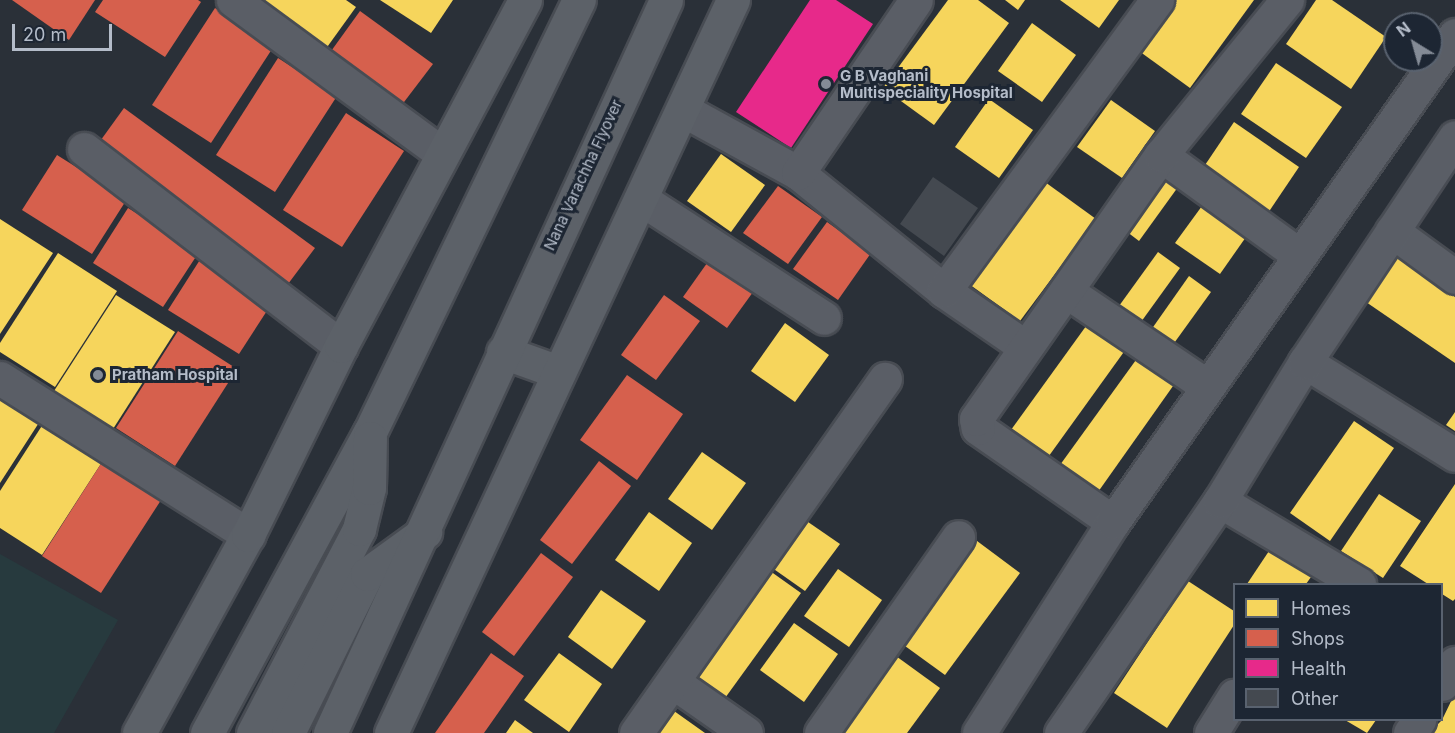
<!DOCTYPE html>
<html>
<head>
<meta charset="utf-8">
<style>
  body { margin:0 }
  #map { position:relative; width:1455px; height:733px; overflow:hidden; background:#2a3038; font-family:Inter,sans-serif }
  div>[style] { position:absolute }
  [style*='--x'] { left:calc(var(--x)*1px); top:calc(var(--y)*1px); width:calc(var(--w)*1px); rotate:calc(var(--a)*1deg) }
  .green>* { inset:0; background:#273a3e }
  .homes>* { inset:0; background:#f6d55c }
  .shops>* { inset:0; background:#d6604d }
  .health>* { inset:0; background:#e7298a }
  .building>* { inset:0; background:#444950 }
  .roads { filter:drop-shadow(2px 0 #484c53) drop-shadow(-2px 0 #484c53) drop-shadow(0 2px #484c53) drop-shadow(0 -2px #484c53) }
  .minor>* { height:33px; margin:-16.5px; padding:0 16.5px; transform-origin:16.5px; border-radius:16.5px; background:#5a5e66 }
  .major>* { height:33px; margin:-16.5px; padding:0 16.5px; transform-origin:16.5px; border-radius:16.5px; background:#5c6168 }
  .dots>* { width:16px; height:16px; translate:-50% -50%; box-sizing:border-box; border:3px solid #1d2633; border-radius:50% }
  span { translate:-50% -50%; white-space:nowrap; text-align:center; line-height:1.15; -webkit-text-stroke:6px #1d2633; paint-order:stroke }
  .poi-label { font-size:15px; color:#b4bcc9; font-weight:700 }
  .left { translate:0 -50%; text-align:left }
  .street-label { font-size:15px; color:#b4bcc9 }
  .legend { position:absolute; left:1233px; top:583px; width:210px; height:138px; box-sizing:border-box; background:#1d2633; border:2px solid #59626f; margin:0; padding:8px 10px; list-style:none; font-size:18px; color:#b4bcc9 }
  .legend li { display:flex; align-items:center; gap:12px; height:30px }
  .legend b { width:30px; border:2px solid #59626f }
  .north { position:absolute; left:1383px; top:12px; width:60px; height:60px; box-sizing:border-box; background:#1d2633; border:2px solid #59626f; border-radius:50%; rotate:323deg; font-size:16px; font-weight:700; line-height:24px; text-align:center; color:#b4bcc9 }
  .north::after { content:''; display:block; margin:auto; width:21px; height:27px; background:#848b96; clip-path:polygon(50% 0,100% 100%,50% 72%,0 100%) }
  .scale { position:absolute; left:12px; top:24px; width:100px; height:27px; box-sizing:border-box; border:3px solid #b4bcc9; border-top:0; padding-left:8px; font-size:18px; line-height:21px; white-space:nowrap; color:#b4bcc9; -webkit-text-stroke:4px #1d2633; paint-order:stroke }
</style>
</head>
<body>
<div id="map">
  <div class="green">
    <div style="clip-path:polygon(0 554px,118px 620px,54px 733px,0 733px)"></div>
  </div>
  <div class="homes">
    <div style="clip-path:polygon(254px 0,346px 0,356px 7px,325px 50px)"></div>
    <div style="clip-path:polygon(380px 0,453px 0,431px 33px)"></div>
    <div style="clip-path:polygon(948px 0,978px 0,1009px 23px,934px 125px,883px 88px)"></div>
    <div style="clip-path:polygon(1005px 0,1025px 0,1018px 10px)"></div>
    <div style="clip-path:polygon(1060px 0,1119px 0,1099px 28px)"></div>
    <div style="clip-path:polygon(1176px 0,1254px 0,1190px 88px,1139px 51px)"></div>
    <div style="clip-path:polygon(1316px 0,1332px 0,1386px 37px,1351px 89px,1286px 44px)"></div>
    <div style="clip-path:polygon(1032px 23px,1076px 55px,1042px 102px,998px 71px)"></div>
    <div style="clip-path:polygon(1276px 63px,1342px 107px,1306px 158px,1241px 114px)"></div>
    <div style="clip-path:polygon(989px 99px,1033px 130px,999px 178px,955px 147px)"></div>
    <div style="clip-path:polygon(1111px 100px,1155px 131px,1122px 178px,1077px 147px)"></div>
    <div style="clip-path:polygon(1234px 122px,1299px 167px,1264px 219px,1199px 174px)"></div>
    <div style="clip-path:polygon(721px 154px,765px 185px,731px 232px,687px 201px)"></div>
    <div style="clip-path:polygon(1156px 171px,1178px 187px,1139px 241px,1118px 225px)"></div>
    <div style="clip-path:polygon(1045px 182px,1096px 219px,1020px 321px,969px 284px)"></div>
    <div style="clip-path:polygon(1210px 195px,1253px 227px,1220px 274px,1175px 243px)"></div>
    <div style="clip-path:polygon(0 219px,53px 253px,0 334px)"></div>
    <div style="clip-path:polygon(1158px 252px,1180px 268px,1141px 322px,1119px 306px)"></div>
    <div style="clip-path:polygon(58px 253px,117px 291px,55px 387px,0 352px,0 343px)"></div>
    <div style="clip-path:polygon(1397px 257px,1455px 297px,1455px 363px,1366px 302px)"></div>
    <div style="clip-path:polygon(1189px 276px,1211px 292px,1172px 346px,1151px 330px)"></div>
    <div style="clip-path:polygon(116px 295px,175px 332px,113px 429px,54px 391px)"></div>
    <div style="clip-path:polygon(1089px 322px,1126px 349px,1046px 460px,1008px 434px)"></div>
    <div style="clip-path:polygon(785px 323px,829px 355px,795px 402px,751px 371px)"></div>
    <div style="clip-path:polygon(1141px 353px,1178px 379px,1098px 492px,1060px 465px)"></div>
    <div style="clip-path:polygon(0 391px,42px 418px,0 483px)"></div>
    <div style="clip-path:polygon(1455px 412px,1455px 431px,1446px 425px)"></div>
    <div style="clip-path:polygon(45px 421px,104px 459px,42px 555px,0 528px,0 491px)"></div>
    <div style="clip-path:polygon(1354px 421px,1394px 448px,1330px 541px,1290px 513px)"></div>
    <div style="clip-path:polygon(702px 452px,746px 483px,712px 530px,668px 499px)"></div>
    <div style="clip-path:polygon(1455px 484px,1455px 599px,1453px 601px,1442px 594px,1442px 584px,1428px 584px,1400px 566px)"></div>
    <div style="clip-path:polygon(1379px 494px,1421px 521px,1383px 578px,1341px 551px)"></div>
    <div style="clip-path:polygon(649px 512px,692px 543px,659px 591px,615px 560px)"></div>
    <div style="clip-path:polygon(795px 513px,840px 544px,805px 591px,761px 560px)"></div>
    <div style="clip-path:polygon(969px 535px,1020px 573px,945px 675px,894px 638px)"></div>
    <div style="clip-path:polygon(1275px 542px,1316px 570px,1306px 584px,1247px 584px)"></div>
    <div style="clip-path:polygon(763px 566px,801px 593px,720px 705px,683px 679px)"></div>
    <div style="clip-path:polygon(838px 569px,882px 600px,849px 647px,804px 616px)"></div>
    <div style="clip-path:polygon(1188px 581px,1234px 611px,1234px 625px,1167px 728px,1114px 693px)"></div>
    <div style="clip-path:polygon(601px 590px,646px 621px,612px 669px,568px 637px)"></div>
    <div style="clip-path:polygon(794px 623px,838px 654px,804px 702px,760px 670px)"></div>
    <div style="clip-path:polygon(889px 651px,940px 688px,907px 733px,829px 733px)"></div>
    <div style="clip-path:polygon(559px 653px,602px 684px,569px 732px,524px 700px)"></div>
    <div style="clip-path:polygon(1455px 693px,1455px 733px,1429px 733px,1442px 720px)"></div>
    <div style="clip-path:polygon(667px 706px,705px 733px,647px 733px)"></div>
    <div style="clip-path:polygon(515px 720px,533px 733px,506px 733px)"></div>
    <div style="clip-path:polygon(1345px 720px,1376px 720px,1367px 733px)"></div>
  </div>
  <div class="shops">
    <div style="clip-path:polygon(12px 0,95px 0,69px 40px)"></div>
    <div style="clip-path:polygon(103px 0,198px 0,201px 2px,165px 57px,95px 12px)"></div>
    <div style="clip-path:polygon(215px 8px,274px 46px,211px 143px,152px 105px)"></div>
    <div style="clip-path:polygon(360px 11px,433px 64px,401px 106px,329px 54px)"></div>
    <div style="clip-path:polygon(278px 58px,337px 96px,275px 192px,216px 155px)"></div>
    <div style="clip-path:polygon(124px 108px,315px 248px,288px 284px,98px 144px)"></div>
    <div style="clip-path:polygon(346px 113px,404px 151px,342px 247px,283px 210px)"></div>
    <div style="clip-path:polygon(57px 155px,127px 199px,92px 254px,22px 210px)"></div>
    <div style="clip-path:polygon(778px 186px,822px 217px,788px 264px,743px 233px)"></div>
    <div style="clip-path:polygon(128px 208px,199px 252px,163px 307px,93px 263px)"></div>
    <div style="clip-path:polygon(827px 222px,871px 253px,838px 300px,793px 269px)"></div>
    <div style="clip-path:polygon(717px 249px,761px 281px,727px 328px,683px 297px)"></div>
    <div style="clip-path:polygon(203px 255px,274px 300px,239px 354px,168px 310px)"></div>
    <div style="clip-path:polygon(664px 295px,700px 321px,656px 380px,621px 355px)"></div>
    <div style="clip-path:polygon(178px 331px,237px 369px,175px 466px,116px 428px)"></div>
    <div style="clip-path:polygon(627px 375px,683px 414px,637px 480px,580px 440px)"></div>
    <div style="clip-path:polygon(104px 459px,163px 497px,101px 593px,42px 556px)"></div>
    <div style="clip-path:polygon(599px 461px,631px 486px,572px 564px,540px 540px)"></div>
    <div style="clip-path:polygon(541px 553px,573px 577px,514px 656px,482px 632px)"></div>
    <div style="clip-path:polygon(491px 653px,524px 676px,484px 733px,435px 733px)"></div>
  </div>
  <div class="health">
    <div style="clip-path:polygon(810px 0,836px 0,873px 24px,791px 148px,736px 112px)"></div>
  </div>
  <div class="building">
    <div style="clip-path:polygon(933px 177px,978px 208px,944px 256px,900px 224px)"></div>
  </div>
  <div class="roads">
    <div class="minor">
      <div style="--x:233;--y:0;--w:260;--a:36.3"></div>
      <div style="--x:683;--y:110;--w:131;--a:28.7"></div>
      <div style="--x:798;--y:173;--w:188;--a:38.9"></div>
      <div style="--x:944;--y:291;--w:97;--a:34.5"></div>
      <div style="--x:84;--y:149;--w:324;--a:37.5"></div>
      <div style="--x:1161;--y:155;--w:170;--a:35.9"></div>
      <div style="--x:798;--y:173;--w:209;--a:-55.7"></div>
      <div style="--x:641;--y:199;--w:218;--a:33"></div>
      <div style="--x:1392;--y:231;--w:78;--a:36.1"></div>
      <div style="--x:944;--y:291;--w:361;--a:-53.8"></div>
      <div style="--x:1066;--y:291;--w:170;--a:34"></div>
      <div style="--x:1305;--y:362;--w:176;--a:31.8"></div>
      <div style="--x:0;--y:378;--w:294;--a:32.3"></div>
      <div style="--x:1220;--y:501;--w:162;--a:30.8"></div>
      <div style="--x:1113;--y:522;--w:165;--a:-145.2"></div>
      <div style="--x:978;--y:428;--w:9;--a:-103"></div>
      <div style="--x:976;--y:419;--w:322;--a:-55"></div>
      <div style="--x:1161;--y:155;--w:200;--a:-50.9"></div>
      <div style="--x:673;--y:682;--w:89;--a:34.9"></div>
      <div style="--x:1442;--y:684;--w:25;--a:-58"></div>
      <div style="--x:636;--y:733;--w:433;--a:-54.9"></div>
      <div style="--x:821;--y:733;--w:239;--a:-55"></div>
      <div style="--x:979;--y:733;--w:250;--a:-57.6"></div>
      <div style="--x:1113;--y:522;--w:595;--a:-54.92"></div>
      <div style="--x:1061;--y:733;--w:281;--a:-55.6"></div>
      <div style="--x:1220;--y:501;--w:163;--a:-58.6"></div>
      <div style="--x:1305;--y:362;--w:270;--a:-56.3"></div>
      <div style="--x:1211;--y:733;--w:44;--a:-58.1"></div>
      <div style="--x:1410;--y:733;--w:16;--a:-55"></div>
    </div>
    <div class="major">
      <div style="--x:503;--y:352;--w:59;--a:19.7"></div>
      <div style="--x:139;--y:733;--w:226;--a:-61.2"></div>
      <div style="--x:248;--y:535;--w:211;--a:-63.8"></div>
      <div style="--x:341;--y:346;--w:392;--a:-62"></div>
      <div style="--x:207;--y:733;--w:342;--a:-61.6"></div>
      <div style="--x:370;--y:432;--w:480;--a:-64.2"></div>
      <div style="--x:253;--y:733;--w:230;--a:-62.5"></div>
      <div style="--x:359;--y:529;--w:42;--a:-76.3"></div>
      <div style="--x:369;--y:488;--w:50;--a:-88.9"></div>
      <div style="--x:288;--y:733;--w:178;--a:-63.6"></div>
      <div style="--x:367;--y:574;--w:72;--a:-35.9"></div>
      <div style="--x:330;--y:733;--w:806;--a:-65.37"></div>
      <div style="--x:391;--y:733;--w:809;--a:-64.99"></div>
    </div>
  </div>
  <div class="dots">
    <div style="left:826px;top:84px;background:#848b96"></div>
    <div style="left:98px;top:375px;background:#848b96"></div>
  </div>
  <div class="poi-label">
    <span class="left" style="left:840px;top:84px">G B Vaghani<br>Multispeciality Hospital</span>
    <span class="left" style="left:112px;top:375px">Pratham Hospital</span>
  </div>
  <div class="street-label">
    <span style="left:583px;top:175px;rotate:-65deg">Nana Varachha Flyover</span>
  </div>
  <ul class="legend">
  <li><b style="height:16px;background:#f6d55c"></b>Homes</li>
  <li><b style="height:16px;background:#d6604d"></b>Shops</li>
  <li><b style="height:16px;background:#e7298a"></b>Health</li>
  <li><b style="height:16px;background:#444950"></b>Other</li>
  </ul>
  <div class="north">N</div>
  <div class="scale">20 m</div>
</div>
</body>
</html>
